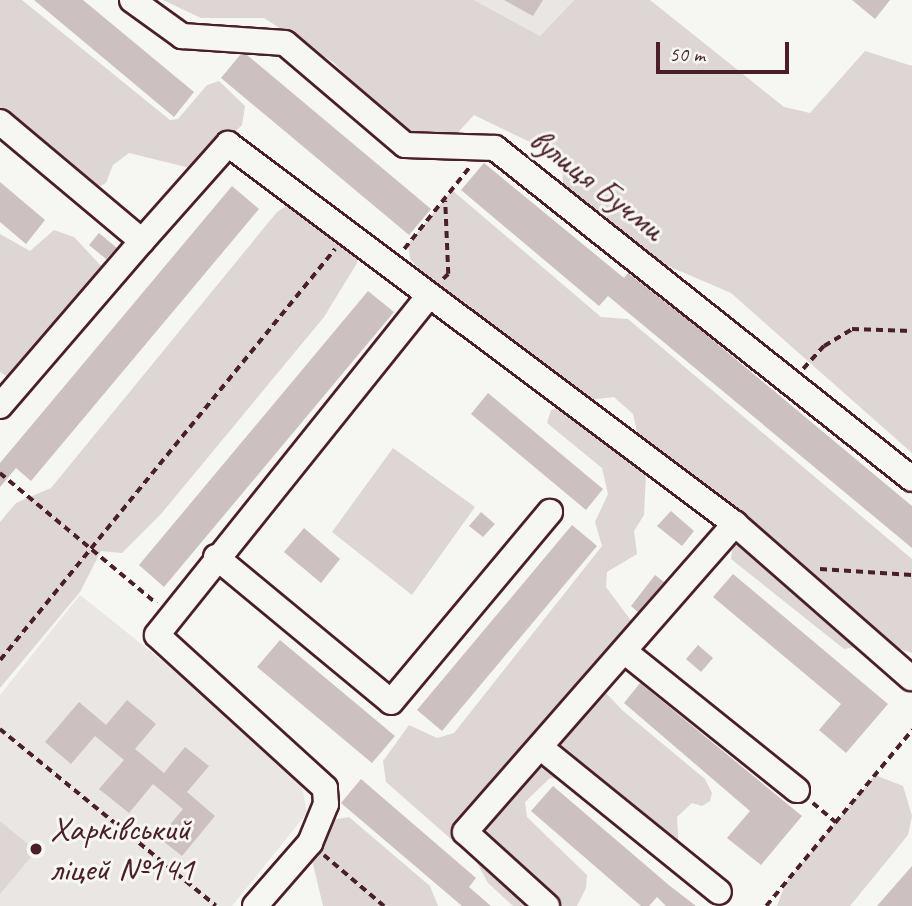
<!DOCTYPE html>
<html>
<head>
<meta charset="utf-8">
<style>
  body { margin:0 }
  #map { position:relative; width:912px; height:906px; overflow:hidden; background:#f6f6f2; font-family:Caveat,sans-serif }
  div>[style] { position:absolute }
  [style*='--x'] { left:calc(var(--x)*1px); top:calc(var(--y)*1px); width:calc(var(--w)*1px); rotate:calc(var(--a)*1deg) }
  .built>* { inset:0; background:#e9e6e3 }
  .green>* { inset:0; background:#ddd6d5 }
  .building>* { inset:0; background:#ccc1c0 }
  .path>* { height:3.5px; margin-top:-1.75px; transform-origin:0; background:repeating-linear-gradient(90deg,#4a1f2b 0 7px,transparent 0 12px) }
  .roads { filter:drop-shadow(2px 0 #4a1f2b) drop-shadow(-2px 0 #4a1f2b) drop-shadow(0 2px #4a1f2b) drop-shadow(0 -2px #4a1f2b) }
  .minor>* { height:24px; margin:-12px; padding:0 12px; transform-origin:12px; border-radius:12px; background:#f6f6f2 }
  .dots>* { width:19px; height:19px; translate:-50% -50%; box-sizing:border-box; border:4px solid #f6f6f2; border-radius:50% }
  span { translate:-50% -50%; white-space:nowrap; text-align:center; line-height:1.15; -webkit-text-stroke:6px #f6f6f2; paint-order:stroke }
  .street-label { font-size:35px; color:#4a1f2b }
  .poi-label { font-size:35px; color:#4a1f2b }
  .left { translate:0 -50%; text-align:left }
  .scale { position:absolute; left:656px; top:42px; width:133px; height:32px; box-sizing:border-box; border:4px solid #4a1f2b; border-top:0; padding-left:9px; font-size:21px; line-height:24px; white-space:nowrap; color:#4a1f2b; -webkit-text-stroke:5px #f6f6f2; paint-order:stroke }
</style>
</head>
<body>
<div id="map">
  <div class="built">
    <div style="clip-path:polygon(474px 0,574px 0,540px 36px)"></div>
    <div style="clip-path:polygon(80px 595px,299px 770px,307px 813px,232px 906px,0 906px,0 695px)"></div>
  </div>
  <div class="green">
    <div style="clip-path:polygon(0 0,22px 0,170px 120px,178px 119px,207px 85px,219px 81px,245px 106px,242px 125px,201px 165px,190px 168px,129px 153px,113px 165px,106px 183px,93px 190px,0 112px)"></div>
    <div style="clip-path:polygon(163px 0,474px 0,540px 36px,574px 0,650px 0,784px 107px,810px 113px,865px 51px,912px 66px,912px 453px,731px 293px,659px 262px,564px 195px,561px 157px,474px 115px,450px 141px,406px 137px,333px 62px,264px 18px,201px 18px)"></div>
    <div style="clip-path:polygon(452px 190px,601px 317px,628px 319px,912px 559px,912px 653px,881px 642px,844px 649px,731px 559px,734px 537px,639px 441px,633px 414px,614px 397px,589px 400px,561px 388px,471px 308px,430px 281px,410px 259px,408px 244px)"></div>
    <div style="clip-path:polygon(294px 201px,358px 249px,357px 263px,324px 317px,161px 514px,122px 553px,101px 551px,80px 592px,0 688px,0 522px,16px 503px,51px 488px,277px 212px)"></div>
    <div style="clip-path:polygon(54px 230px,74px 237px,104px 269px,11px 379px,0 372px,0 234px,30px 251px)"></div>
    <div style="clip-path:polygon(565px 406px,646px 474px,644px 515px,634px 531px,637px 554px,607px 572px,606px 587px,635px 626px,593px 679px,622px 710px,705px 779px,712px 793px,710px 801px,702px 806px,692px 803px,677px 817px,679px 853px,569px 779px,550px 778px,525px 802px,527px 817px,587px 875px,586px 888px,577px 906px,513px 906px,488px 883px,476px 861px,386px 782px,383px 761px,409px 725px,437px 738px,454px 733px,602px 546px,595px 522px,608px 494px,602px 468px,547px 423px,551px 410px)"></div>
    <div style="clip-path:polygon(393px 448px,475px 507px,412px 595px,332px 532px)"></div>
    <div style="clip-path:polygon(875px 775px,903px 786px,912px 816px,908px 835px,850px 906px,777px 906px,786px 882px)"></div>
    <div style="clip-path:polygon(349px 817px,430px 886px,438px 906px,323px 906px,312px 860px,331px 820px)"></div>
    <div style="clip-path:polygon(0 821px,36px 851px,0 894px)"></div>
  </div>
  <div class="building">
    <div style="clip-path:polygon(34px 0,83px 0,194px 92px,174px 117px)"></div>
    <div style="clip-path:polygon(504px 0,543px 0,533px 16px)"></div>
    <div style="clip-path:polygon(852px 0,890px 0,875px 19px)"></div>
    <div style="clip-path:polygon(240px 55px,247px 55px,431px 209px,409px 235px,221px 78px)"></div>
    <div style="clip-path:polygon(484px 163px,624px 278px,628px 273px,702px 331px,912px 506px,912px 548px,608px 296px,599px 306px,461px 190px)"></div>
    <div style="clip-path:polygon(0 182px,45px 220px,26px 244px,0 222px)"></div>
    <div style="clip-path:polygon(232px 186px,259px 209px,31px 481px,16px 468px,0 487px,0 463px)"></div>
    <div style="clip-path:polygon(99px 233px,117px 248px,106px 259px,89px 245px)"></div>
    <div style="clip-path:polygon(368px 291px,394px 312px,164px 587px,139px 565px)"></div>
    <div style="clip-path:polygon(488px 393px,603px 489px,586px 510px,471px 414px)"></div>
    <div style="clip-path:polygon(671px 511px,694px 531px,682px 546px,657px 526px)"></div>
    <div style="clip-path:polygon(481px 512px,495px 524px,483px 537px,469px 526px)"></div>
    <div style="clip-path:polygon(572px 525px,597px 546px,442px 731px,417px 710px)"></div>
    <div style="clip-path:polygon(304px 528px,340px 559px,321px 583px,284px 552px)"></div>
    <div style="clip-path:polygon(733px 574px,888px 704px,846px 753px,819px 730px,841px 704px,713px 597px)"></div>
    <div style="clip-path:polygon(655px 575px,664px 582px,638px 612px,631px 606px)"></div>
    <div style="clip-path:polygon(280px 640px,395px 736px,372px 763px,257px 667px)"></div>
    <div style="clip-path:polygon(698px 645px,713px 658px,701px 672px,686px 659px)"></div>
    <div style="clip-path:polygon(640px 683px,802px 816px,761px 865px,727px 838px,750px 811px,624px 703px)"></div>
    <div style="clip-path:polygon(127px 700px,156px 724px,135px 749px,164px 773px,185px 747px,209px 766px,187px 792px,215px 816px,182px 856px,159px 838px,183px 809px,153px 784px,129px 813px,99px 789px,124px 760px,95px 736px,71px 764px,45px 742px,79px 702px,106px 725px)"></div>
    <div style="clip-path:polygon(361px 779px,476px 878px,469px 887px,491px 906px,462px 906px,341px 803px)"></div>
    <div style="clip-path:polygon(553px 786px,670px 886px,696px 906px,666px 906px,657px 897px,649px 906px,641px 906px,531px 811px)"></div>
    <div style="clip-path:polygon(912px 866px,912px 906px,877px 906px)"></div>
  </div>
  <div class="path">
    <div style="--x:404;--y:249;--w:104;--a:-51.3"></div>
    <div style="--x:443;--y:279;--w:7;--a:-45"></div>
    <div style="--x:448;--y:274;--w:73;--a:-92.4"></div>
    <div style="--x:803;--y:369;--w:31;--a:-48"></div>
    <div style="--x:824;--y:346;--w:33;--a:-31"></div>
    <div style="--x:852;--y:329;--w:60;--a:1.9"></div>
    <div style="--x:0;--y:473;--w:204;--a:39.8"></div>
    <div style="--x:820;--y:569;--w:92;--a:3.7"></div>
    <div style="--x:0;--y:660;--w:530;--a:-50.82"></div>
    <div style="--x:0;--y:729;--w:279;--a:39.3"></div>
    <div style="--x:813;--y:803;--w:30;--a:40"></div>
    <div style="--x:324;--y:855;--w:79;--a:40.4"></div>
    <div style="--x:766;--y:906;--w:229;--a:-50.3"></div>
  </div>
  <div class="roads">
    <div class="minor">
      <div style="--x:132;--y:0;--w:62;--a:35.8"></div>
      <div style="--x:182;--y:36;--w:103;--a:3.9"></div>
      <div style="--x:285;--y:43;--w:157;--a:40.4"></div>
      <div style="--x:405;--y:145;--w:90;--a:1.9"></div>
      <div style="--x:495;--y:148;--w:532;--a:38.44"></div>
      <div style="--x:0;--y:122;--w:185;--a:40"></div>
      <div style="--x:142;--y:241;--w:130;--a:-48.4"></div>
      <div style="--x:228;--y:144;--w:634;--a:36.85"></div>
      <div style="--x:735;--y:524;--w:234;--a:41.2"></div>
      <div style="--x:0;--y:406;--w:218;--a:-49.3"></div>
      <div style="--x:216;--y:557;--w:227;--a:39.6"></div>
      <div style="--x:391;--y:702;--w:248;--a:-50.1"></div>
      <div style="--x:624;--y:651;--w:222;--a:38.8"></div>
      <div style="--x:540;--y:747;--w:230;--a:39"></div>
      <div style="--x:255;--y:906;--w:84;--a:-48.9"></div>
      <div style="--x:310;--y:843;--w:42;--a:-67.7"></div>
      <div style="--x:326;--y:804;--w:16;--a:-94"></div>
      <div style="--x:325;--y:788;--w:227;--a:-137.7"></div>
      <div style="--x:157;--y:635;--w:435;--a:-51.3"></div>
      <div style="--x:547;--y:906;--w:110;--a:-137.9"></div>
      <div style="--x:465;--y:832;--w:410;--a:-48.8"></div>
    </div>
  </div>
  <div class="dots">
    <div style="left:36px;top:849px;background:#4a1f2b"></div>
  </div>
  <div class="street-label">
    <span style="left:597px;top:184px;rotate:38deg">вулиця Бучми</span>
  </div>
  <div class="poi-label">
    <span class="left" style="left:50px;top:849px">Харківський<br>ліцей №141</span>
  </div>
  <div class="scale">50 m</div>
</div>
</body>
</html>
